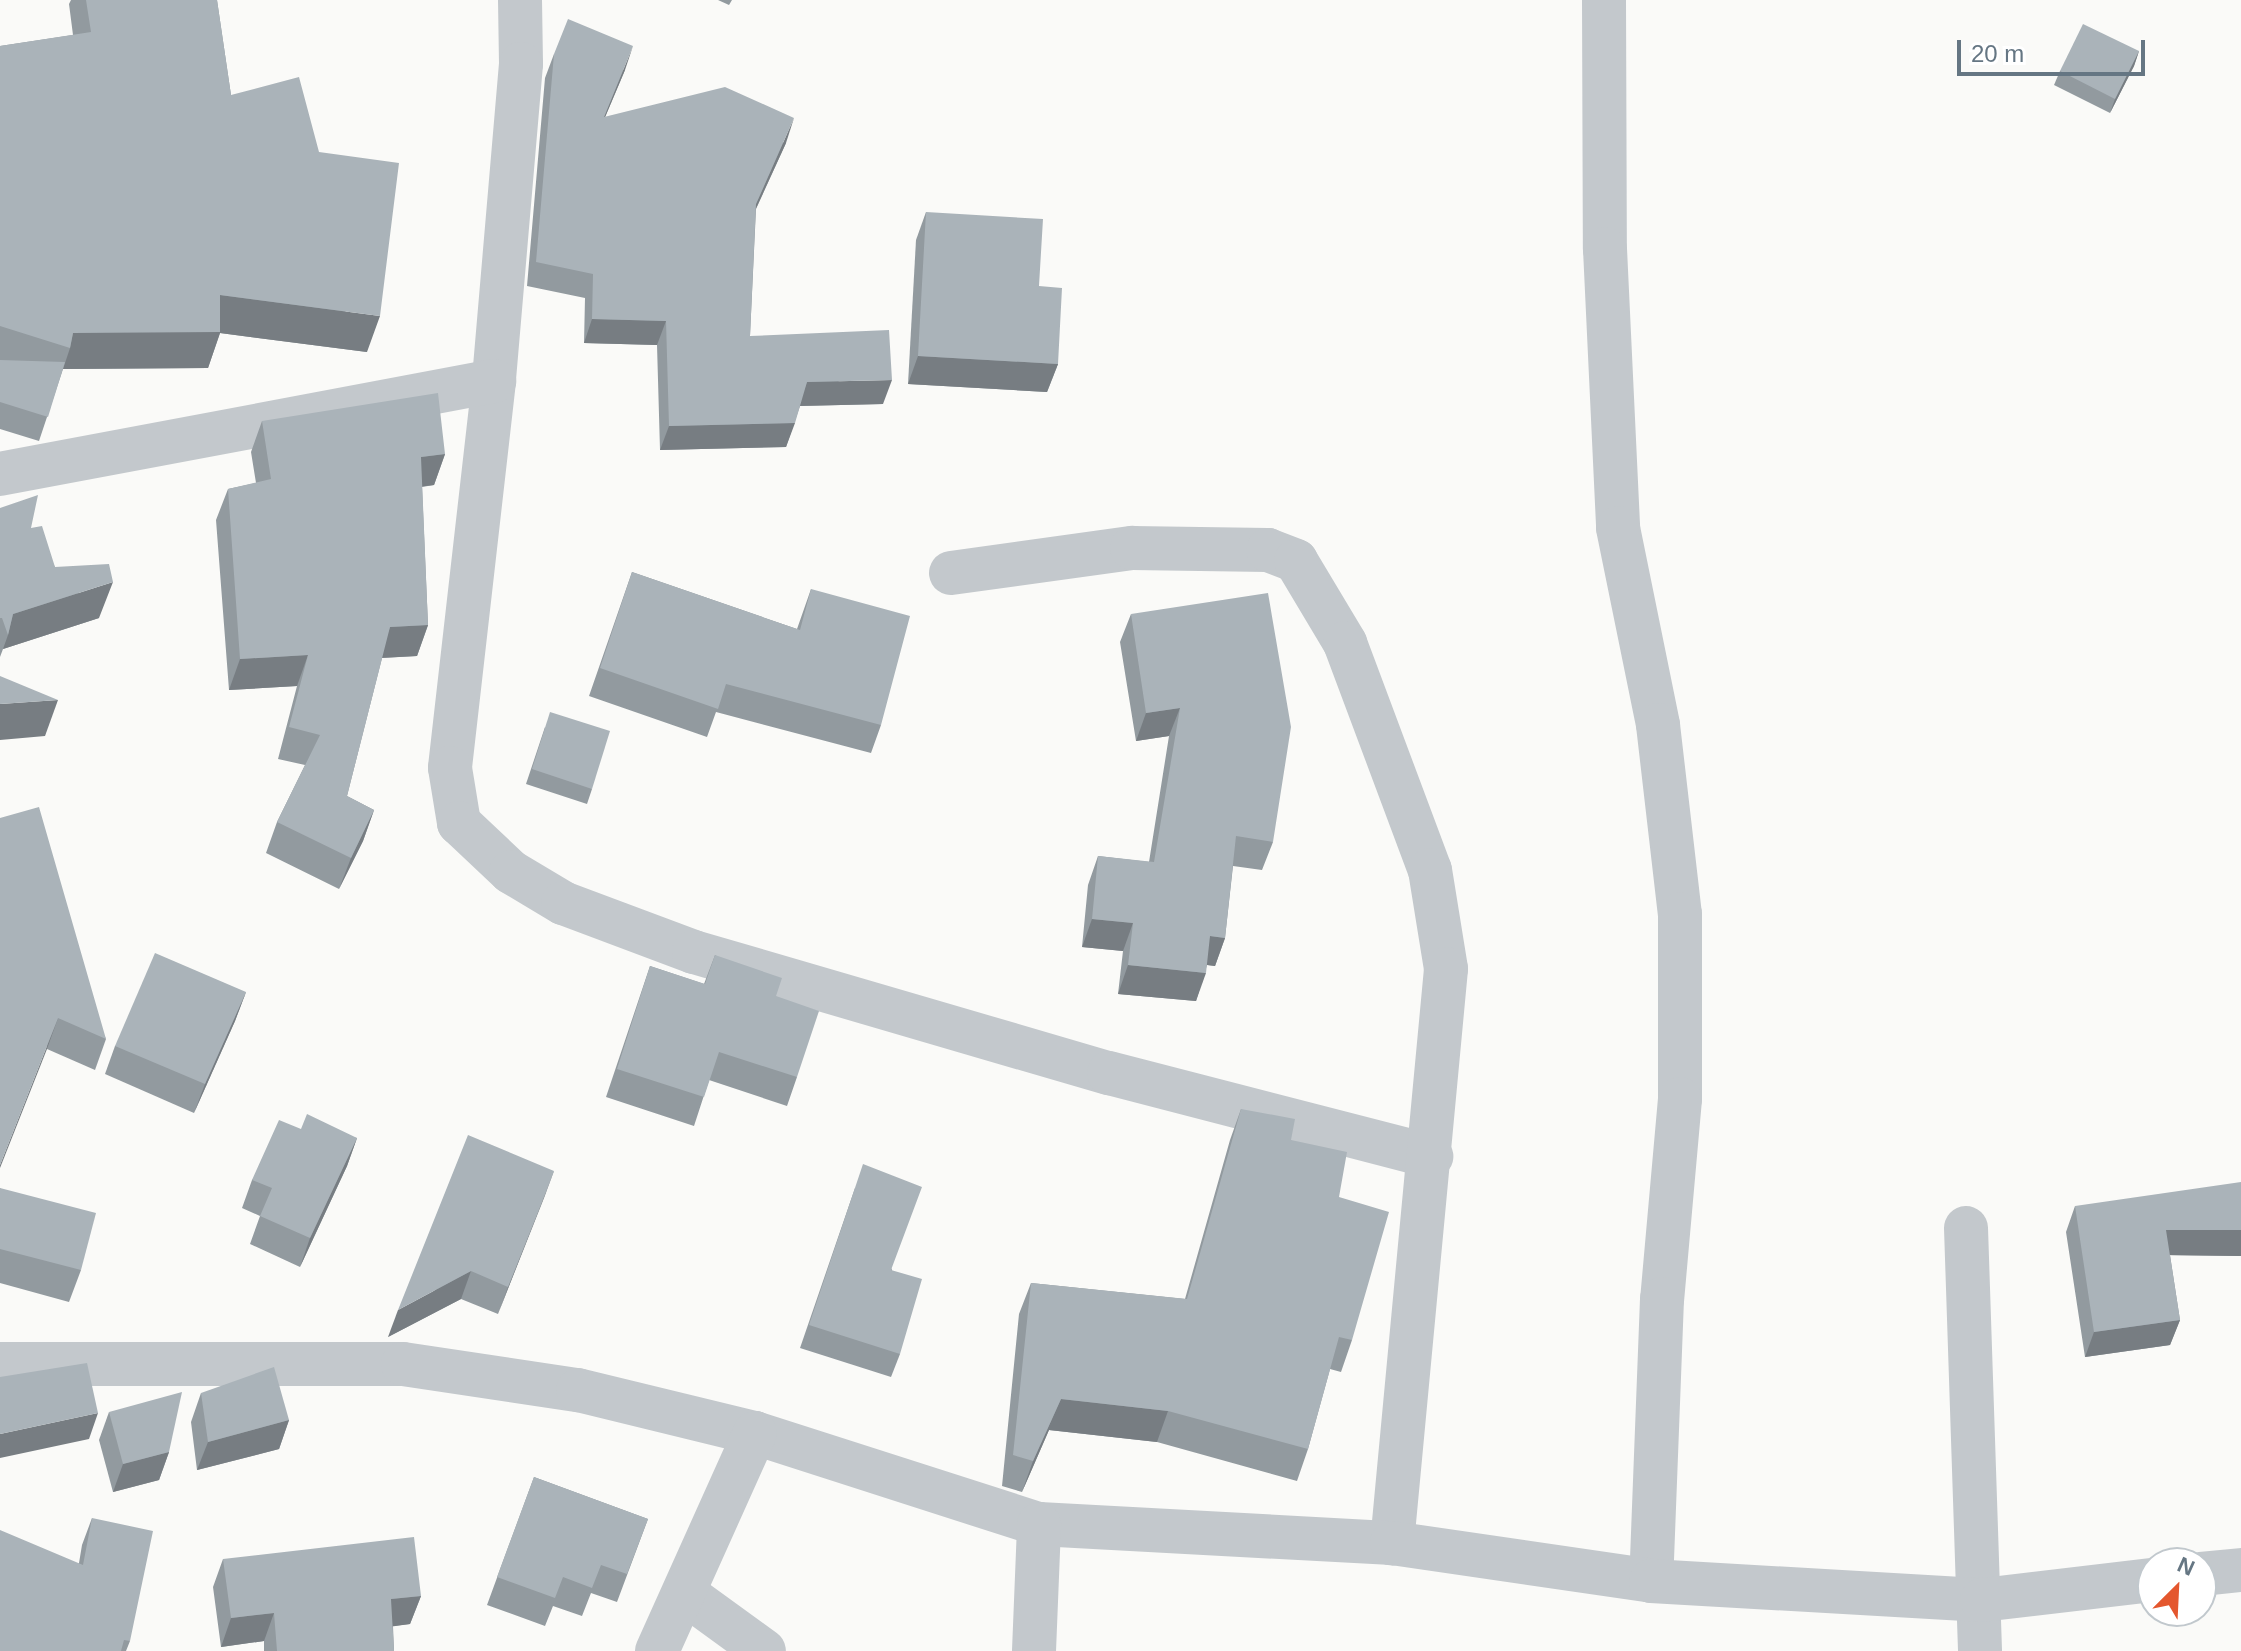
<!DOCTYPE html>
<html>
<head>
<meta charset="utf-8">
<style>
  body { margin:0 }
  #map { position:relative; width:2241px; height:1651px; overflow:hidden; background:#fafaf8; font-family:Helvetica,sans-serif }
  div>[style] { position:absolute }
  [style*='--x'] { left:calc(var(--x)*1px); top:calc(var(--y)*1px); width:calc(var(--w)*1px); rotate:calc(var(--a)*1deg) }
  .minor>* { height:44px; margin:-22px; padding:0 22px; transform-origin:22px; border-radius:22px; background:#c3c8cc }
  .wall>* { inset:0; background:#929a9f }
  .shaded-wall>* { inset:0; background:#777d82 }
  .building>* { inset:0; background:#aab3b9 }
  span { translate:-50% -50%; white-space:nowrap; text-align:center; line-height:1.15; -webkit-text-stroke:8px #fff; paint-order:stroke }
  .north { position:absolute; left:2137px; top:1547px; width:80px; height:80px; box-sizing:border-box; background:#fff; border:2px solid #c1c8cd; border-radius:50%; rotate:24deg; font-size:22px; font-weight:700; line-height:32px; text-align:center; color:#657683 }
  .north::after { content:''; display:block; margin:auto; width:28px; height:36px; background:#e4572e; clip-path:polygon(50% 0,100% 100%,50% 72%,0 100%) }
  .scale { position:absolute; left:1957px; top:40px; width:188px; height:36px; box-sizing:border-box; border:4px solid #657683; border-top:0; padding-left:10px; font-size:24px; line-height:28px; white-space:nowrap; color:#657683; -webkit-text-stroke:6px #fff; paint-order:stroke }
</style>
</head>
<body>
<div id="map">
  <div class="minor">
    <div style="--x:520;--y:0;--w:64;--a:89.1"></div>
    <div style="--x:521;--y:64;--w:318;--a:94.9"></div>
    <div style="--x:494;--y:381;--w:389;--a:96.5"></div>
    <div style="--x:450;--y:768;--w:56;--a:80.7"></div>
    <div style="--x:459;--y:823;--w:71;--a:43.3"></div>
    <div style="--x:511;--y:872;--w:61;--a:30.8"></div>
    <div style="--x:563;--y:903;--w:140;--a:20.5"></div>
    <div style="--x:694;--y:952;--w:432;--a:16.3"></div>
    <div style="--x:1109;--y:1073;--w:333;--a:14.5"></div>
    <div style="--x:1604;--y:0;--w:249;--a:89.8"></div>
    <div style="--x:1605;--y:249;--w:279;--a:87.3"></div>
    <div style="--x:1618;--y:528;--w:201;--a:78.5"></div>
    <div style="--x:1658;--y:725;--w:190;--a:83.4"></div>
    <div style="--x:1680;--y:914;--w:185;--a:90"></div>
    <div style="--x:1680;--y:1099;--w:201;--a:95.1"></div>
    <div style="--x:1662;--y:1299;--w:282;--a:92.2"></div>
    <div style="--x:0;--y:474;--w:503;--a:-10.66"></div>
    <div style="--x:951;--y:573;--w:183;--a:-7.9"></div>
    <div style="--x:1132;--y:548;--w:136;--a:0.8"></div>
    <div style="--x:1268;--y:550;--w:30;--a:21"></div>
    <div style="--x:1296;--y:561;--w:96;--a:59.1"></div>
    <div style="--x:1345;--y:643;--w:242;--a:69.5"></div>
    <div style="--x:1430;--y:870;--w:100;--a:80.8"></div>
    <div style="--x:1446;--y:969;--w:577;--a:95.37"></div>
    <div style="--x:1966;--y:1228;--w:423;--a:88.1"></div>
    <div style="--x:0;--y:1364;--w:403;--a:0"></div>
    <div style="--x:403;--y:1364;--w:177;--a:8.5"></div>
    <div style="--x:578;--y:1390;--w:182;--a:13.7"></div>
    <div style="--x:755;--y:1433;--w:298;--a:17.8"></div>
    <div style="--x:1039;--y:1524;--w:354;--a:3.1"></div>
    <div style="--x:1392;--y:1543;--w:262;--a:8.3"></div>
    <div style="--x:1651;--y:1581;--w:332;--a:3.3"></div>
    <div style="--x:1982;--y:1600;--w:172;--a:-6.7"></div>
    <div style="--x:2201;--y:1574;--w:40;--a:-5.7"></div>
    <div style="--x:687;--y:1595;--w:95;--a:36"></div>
    <div style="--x:657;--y:1651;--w:239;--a:-65.8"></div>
    <div style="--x:1034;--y:1651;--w:127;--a:-87.7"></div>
  </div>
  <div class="wall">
    <div style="clip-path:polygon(71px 0,217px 0,231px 95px,367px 352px,220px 333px,208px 368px,63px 369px,39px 441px,0 429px,0 46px,73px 35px,69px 4px)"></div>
    <div style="clip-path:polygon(718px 0,732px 0,729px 5px)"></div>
    <div style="clip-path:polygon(2139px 51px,2134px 66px,2110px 113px,2054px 85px,2060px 71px)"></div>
    <div style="clip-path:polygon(554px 54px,625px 70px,605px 117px,786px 143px,756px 209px,750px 336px,883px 404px,800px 406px,786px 447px,660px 450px,657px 345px,584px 343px,585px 298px,527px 286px,545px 78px)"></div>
    <div style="clip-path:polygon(926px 212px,1039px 286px,1058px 364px,1047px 392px,908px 384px,916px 240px)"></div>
    <div style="clip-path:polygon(262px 421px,445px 454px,434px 485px,422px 487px,428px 625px,417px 656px,382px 658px,347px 796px,374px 810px,363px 841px,339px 889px,266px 853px,277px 822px,305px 765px,278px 759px,297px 686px,229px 690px,216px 520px,228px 489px,256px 483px,251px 452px)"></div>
    <div style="clip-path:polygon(0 508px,31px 528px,55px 567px,99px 618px,3px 649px,0 657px)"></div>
    <div style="clip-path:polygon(632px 572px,797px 629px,811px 589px,881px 725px,871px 753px,716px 712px,707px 737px,589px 696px)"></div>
    <div style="clip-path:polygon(1131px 614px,1273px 842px,1262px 870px,1233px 866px,1225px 938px,1215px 966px,1207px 965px,1196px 1001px,1118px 994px,1123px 951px,1082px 947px,1088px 885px,1098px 856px,1149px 862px,1169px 736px,1136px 741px,1120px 642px)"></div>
    <div style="clip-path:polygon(545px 727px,592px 789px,587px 804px,526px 784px)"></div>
    <div style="clip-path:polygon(0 818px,106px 1039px,95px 1070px,47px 1049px)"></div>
    <div style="clip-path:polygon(715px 955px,776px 996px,797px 1077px,787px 1106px,709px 1080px,694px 1126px,606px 1097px,650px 966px,704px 984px)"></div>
    <div style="clip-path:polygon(246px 992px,235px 1021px,194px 1113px,105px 1074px,115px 1046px)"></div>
    <div style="clip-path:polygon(1241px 1109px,1291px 1140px,1339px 1197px,1352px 1340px,1341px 1372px,1330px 1369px,1308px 1449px,1297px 1481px,1157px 1442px,1049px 1430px,1022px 1492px,1002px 1486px,1019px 1314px,1031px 1283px,1185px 1299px,1230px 1140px)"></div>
    <div style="clip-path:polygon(301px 1129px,357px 1138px,347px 1166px,300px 1267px,250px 1244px,260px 1216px,242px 1208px,252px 1180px)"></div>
    <div style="clip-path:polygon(554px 1171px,498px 1314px,461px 1299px,388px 1337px)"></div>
    <div style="clip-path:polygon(0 1188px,81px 1270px,69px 1302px,0 1283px)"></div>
    <div style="clip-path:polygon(855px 1188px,892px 1270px,900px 1354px,891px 1377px,800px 1348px)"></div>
    <div style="clip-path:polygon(2075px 1206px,2241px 1256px,2170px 1255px,2180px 1320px,2170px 1345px,2085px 1357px,2066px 1232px)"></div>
    <div style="clip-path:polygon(201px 1393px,289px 1420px,279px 1449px,197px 1470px,191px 1422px)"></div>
    <div style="clip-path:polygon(109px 1412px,169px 1452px,159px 1480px,113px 1492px,99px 1440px)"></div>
    <div style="clip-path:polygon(534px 1477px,648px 1519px,617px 1602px,591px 1593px,582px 1616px,553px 1606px,545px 1626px,487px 1605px)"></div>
    <div style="clip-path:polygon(92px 1518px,130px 1641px,126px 1651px,0 1651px,79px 1563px,82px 1545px)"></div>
    <div style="clip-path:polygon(223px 1559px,421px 1596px,410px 1624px,393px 1626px,394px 1651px,264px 1651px,264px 1641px,221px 1647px,213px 1587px)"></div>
  </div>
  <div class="shaded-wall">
    <div style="clip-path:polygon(633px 46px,625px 70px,595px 141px,604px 117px)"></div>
    <div style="clip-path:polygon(2139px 51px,2134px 66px,2110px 113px,2115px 99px)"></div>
    <div style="clip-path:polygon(794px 118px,786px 143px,747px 228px,756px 204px)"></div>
    <div style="clip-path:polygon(220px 295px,380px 316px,367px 352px,220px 333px,208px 368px,63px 369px,70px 348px,73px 333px)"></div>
    <div style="clip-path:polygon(592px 319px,666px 321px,657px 345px,584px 343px)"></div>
    <div style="clip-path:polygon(918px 356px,1058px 364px,1047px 392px,908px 384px)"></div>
    <div style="clip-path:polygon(892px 380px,883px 404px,798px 406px,807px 382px)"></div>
    <div style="clip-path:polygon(795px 423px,786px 447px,660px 450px,669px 426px)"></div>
    <div style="clip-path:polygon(445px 454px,434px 485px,409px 488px,421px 457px)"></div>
    <div style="clip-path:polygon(113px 582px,99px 618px,3px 649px,8px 635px,13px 614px)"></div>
    <div style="clip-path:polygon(428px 625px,417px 656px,379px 658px,390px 627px)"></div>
    <div style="clip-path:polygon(308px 655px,297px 686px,229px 690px,240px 659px)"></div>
    <div style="clip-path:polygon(58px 700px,45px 736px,0 740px,0 704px)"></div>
    <div style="clip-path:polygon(1180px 708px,1169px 736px,1136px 741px,1146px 713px)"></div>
    <div style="clip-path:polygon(374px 810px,363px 841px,339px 889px,351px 858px)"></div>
    <div style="clip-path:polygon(1092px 919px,1133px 923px,1123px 951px,1082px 947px)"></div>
    <div style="clip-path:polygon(1210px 936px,1225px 938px,1215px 966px,1200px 964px)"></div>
    <div style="clip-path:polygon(1128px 965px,1206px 973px,1196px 1001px,1118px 994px)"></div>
    <div style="clip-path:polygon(246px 992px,235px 1021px,194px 1113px,205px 1084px)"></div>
    <div style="clip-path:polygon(58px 1018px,47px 1049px,0 1168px,0 1165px)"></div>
    <div style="clip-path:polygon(357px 1138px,347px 1166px,300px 1267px,310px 1238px)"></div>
    <div style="clip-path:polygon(554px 1171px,544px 1198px,498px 1314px,508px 1287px)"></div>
    <div style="clip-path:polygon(2166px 1230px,2241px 1230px,2241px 1256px,2157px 1255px)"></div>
    <div style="clip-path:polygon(471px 1271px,461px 1299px,388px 1337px,398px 1310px)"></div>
    <div style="clip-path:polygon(2180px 1320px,2170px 1345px,2085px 1357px,2094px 1332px)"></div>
    <div style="clip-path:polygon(1061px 1399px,1168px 1411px,1157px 1442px,1049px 1430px,1022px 1492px,1033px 1461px)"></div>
    <div style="clip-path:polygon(98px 1413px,89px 1439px,0 1458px,0 1434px)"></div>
    <div style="clip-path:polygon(289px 1420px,279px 1449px,197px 1470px,208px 1442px)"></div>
    <div style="clip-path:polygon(169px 1452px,159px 1480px,113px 1492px,123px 1464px)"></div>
    <div style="clip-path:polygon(421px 1596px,410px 1624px,381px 1628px,391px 1599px)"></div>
    <div style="clip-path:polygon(274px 1613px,264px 1641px,221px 1647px,231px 1618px)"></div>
  </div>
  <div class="building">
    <div style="clip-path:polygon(86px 0,217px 0,231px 95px,299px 77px,319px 152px,399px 163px,380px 316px,220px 295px,220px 332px,73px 333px,70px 348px,0 326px,0 46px,91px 32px)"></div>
    <div style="clip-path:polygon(568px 19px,633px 46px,604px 117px,725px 87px,794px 118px,756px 204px,750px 336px,889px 330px,892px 380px,807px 382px,795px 423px,669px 426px,666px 321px,592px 319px,593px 274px,536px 262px,554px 54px)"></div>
    <div style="clip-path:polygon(2083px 24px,2139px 51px,2115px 99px,2060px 71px)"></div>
    <div style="clip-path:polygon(926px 212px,1043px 219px,1039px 286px,1062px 288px,1058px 364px,918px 356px)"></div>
    <div style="clip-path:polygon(0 360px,65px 362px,48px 417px,0 402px)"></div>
    <div style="clip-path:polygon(438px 393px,445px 454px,421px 457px,428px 625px,390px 627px,347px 796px,374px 810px,351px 858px,277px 822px,320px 735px,289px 727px,308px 655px,240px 659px,228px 489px,271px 479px,262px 421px)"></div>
    <div style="clip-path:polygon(38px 495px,31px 528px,42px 526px,55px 567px,109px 564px,113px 582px,13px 614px,8px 635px,2px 618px,0 618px,0 508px)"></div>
    <div style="clip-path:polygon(632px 572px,800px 630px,811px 589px,910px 616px,881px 725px,726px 684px,718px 709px,600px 668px)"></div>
    <div style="clip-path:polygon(1268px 593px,1291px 727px,1273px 842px,1236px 836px,1225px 938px,1210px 936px,1206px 973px,1128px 965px,1133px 923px,1092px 919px,1098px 856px,1154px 862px,1180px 708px,1146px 713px,1131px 614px)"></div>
    <div style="clip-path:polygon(0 676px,58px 700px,0 704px)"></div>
    <div style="clip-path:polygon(550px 712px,610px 731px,592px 789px,532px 769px)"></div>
    <div style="clip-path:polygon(39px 807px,106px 1039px,58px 1018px,0 1165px,0 818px)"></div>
    <div style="clip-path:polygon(155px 953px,246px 992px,205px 1084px,115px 1046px)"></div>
    <div style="clip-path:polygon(715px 955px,782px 978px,776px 996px,819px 1011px,797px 1077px,719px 1052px,704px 1097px,617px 1069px,650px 966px,705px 984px)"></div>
    <div style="clip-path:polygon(1241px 1109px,1295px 1119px,1291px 1140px,1347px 1152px,1339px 1197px,1389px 1212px,1352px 1340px,1339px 1337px,1308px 1449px,1168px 1411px,1061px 1399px,1033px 1461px,1013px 1455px,1031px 1283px,1187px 1299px)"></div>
    <div style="clip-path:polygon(307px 1114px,357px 1138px,310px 1238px,260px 1216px,272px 1188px,252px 1180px,279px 1120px,301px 1129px)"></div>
    <div style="clip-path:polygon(468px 1135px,554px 1171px,538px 1212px,508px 1287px,471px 1271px,398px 1310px)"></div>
    <div style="clip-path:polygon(863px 1164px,922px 1187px,891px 1270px,922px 1279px,900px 1354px,809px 1325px)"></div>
    <div style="clip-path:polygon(2241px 1182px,2241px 1230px,2166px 1230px,2180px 1320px,2094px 1332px,2075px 1206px)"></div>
    <div style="clip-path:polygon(0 1188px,96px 1213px,81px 1270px,0 1249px)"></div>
    <div style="clip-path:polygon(87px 1363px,98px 1413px,0 1434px,0 1377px)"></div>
    <div style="clip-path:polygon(274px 1367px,289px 1420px,208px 1442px,201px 1393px)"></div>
    <div style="clip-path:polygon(182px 1392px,169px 1452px,123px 1464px,109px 1412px)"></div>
    <div style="clip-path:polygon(534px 1477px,648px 1519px,627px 1574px,601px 1565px,592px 1588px,563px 1577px,555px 1598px,497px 1577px)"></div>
    <div style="clip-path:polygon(92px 1518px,153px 1531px,130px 1641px,124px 1640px,121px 1651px,0 1651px,0 1530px,83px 1565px)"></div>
    <div style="clip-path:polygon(414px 1537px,421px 1596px,391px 1599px,394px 1651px,277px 1651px,274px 1613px,231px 1618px,223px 1559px)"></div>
  </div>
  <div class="north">N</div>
  <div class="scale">20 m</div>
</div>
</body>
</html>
